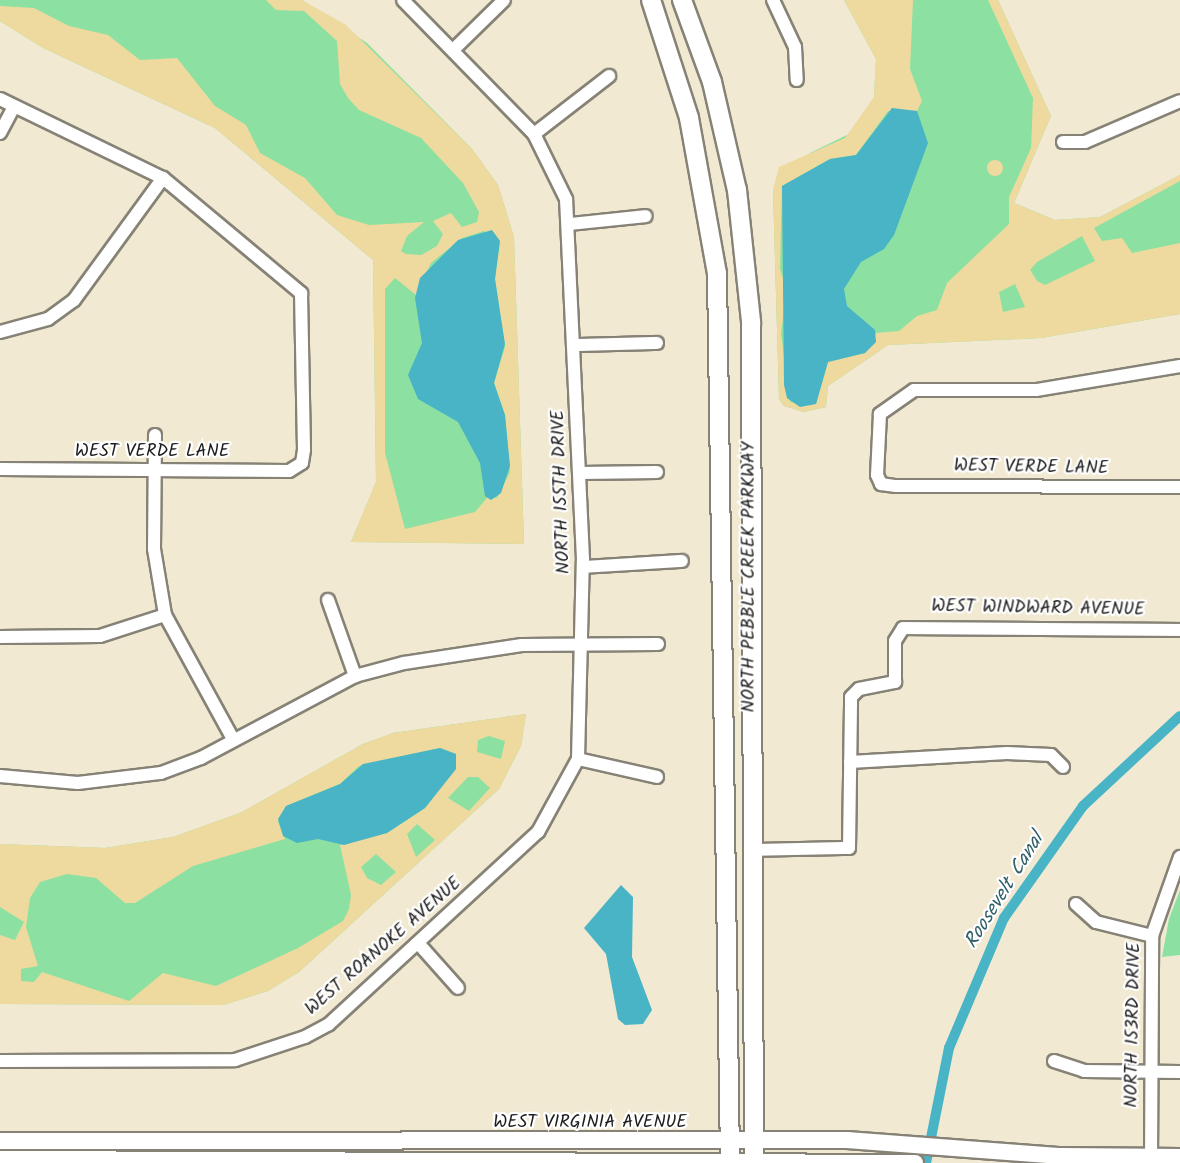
<!DOCTYPE html>
<html>
<head>
<meta charset="utf-8">
<style>
  body { margin:0 }
  #map { position:relative; width:1180px; height:1163px; overflow:hidden; background:#f1e9d1; font-family:Kalam,sans-serif }
  div>[style] { position:absolute }
  [style*='--x'] { left:calc(var(--x)*1px); top:calc(var(--y)*1px); width:calc(var(--w)*1px); rotate:calc(var(--a)*1deg) }
  .green>* { inset:0; background:#8ce1a2 }
  .sand>* { inset:0; background:#eeda9e }
  .round { border-radius:50% }
  .water>* { inset:0; background:#48b4c5 }
  .canal>* { height:10px; margin:-5px; padding:0 5px; transform-origin:5px; border-radius:5px; background:#48b4c5 }
  .roads { filter:drop-shadow(2px 0 #868276) drop-shadow(-2px 0 #868276) drop-shadow(0 2px #868276) drop-shadow(0 -2px #868276) }
  .minor>* { height:12px; margin:-6px; padding:0 6px; transform-origin:6px; border-radius:6px; background:#fff }
  .secondary>* { height:16px; margin:-8px; padding:0 8px; transform-origin:8px; border-radius:8px; background:#fff }
  .primary>* { height:18px; margin:-9px; padding:0 9px; transform-origin:9px; border-radius:9px; background:#fff }
  span { translate:-50% -50%; white-space:nowrap; text-align:center; line-height:1.15; -webkit-text-stroke:4.5px #fff; paint-order:stroke }
  .street-label { font-size:18px; color:#1c1c1c }
  .water-label { font-size:20px; color:#306068; font-style:italic }
</style>
</head>
<body>
<div id="map">
  <div class="green">
    <div style="clip-path:polygon(0 0,302px 0,367px 43px,472px 149px,498px 185px,514px 237px,524px 544px,351px 542px,376px 482px,373px 260px,215px 128px,43px 48px,0 21px)"></div>
    <div style="clip-path:polygon(844px 0,998px 0,1051px 116px,1014px 203px,1055px 220px,1100px 217px,1180px 175px,1180px 314px,1041px 338px,888px 345px,828px 386px,826px 407px,804px 412px,784px 406px,779px 399px,773px 190px,810px 153px,851px 133px,874px 97px,876px 59px)"></div>
    <div style="clip-path:polygon(526px 714px,521px 746px,499px 789px,299px 972px,268px 991px,223px 1005px,0 1004px,0 844px,105px 848px,173px 837px,240px 813px,363px 744px,393px 733px)"></div>
    <div style="clip-path:polygon(1180px 890px,1180px 955px,1162px 957px,1169px 919px)"></div>
  </div>
  <div class="sand">
    <div style="clip-path:polygon(evenodd,266px 0,302px 0,346px 25px,472px 149px,498px 185px,514px 237px,524px 544px,351px 542px,376px 482px,373px 260px,215px 128px,43px 48px,0 21px,0 6px,34px 8px,69px 26px,108px 35px,140px 60px,177px 58px,215px 106px,246px 125px,260px 153px,305px 178px,337px 215px,369px 225px,424px 222px,407px 236px,401px 251px,406px 254px,421px 255px,437px 246px,443px 234px,433px 221px,451px 213px,462px 227px,477px 222px,479px 212px,463px 183px,421px 138px,359px 110px,348px 98px,340px 84px,337px 41px,304px 11px,276px 10px,266px 0,484px 231px,500px 241px,495px 279px,505px 347px,494px 383px,505px 415px,510px 472px,497px 498px,487px 498px,475px 512px,405px 529px,385px 453px,385px 289px,395px 278px,416px 295px,431px 263px,462px 238px,484px 231px)"></div>
    <div style="clip-path:polygon(evenodd,844px 0,913px 0,910px 69px,922px 101px,917px 111px,888px 111px,856px 155px,830px 159px,782px 186px,780px 269px,787px 290px,781px 333px,790px 402px,816px 404px,828px 362px,865px 353px,876px 333px,899px 331px,917px 316px,937px 310px,947px 283px,1009px 224px,1009px 197px,1031px 148px,1033px 98px,988px 0,998px 0,1051px 116px,1014px 203px,1055px 220px,1100px 217px,1180px 175px,1180px 181px,1094px 228px,1102px 241px,1122px 238px,1132px 253px,1180px 243px,1180px 314px,1041px 338px,888px 345px,828px 386px,826px 407px,804px 412px,784px 406px,779px 399px,773px 190px,779px 167px,845px 138px,874px 97px,876px 59px,844px 0,1082px 236px,1095px 261px,1045px 285px,1037px 281px,1030px 270px,1037px 262px,1082px 236px,844px 0,1015px 284px,1025px 307px,1003px 312px,999px 292px,1015px 284px)"></div>
    <div class="round" style="left:987px;top:160px;width:16px;height:16px"></div>
    <div style="clip-path:polygon(evenodd,526px 714px,521px 746px,499px 789px,299px 972px,268px 991px,223px 1005px,0 1004px,0 935px,15px 940px,24px 922px,0 907px,0 844px,105px 848px,173px 837px,240px 813px,363px 744px,393px 733px,526px 714px,489px 736px,505px 741px,501px 759px,477px 752px,478px 740px,489px 736px,526px 714px,440px 748px,456px 754px,454px 771px,425px 808px,387px 833px,340px 845px,351px 895px,349px 909px,343px 921px,298px 948px,216px 986px,163px 973px,129px 1001px,42px 972px,34px 982px,21px 981px,21px 969px,38px 966px,26px 927px,30px 898px,40px 882px,67px 874px,96px 878px,125px 903px,135px 903px,193px 866px,285px 839px,278px 822px,286px 806px,340px 784px,359px 766px,440px 748px,526px 714px,468px 777px,478px 777px,490px 788px,469px 811px,448px 798px,468px 777px,526px 714px,417px 824px,435px 840px,416px 857px,407px 834px,417px 824px,526px 714px,376px 854px,396px 872px,381px 885px,367px 878px,361px 867px,376px 854px)"></div>
  </div>
  <div class="water">
    <div style="clip-path:polygon(892px 108px,917px 111px,928px 143px,894px 235px,884px 249px,861px 262px,844px 289px,847px 306px,875px 330px,876px 342px,865px 353px,828px 362px,816px 404px,800px 407px,787px 398px,784px 385px,782px 186px,830px 159px,856px 155px)"></div>
    <div style="clip-path:polygon(492px 230px,500px 241px,495px 279px,505px 344px,494px 383px,505px 415px,510px 466px,501px 493px,491px 500px,485px 496px,480px 463px,458px 422px,418px 399px,408px 375px,422px 343px,415px 298px,420px 278px,458px 240px)"></div>
    <div style="clip-path:polygon(440px 748px,456px 754px,456px 769px,425px 808px,387px 833px,344px 845px,318px 839px,297px 843px,283px 836px,278px 819px,286px 806px,340px 784px,363px 764px)"></div>
    <div style="clip-path:polygon(621px 885px,633px 897px,632px 957px,652px 1010px,643px 1024px,625px 1025px,618px 1019px,606px 954px,584px 928px)"></div>
  </div>
  <div class="canal">
    <div style="--x:926;--y:1163;--w:117;--a:-78.7"></div>
    <div style="--x:949;--y:1048;--w:141;--a:-67.1"></div>
    <div style="--x:1004;--y:918;--w:137;--a:-54.8"></div>
    <div style="--x:1083;--y:806;--w:132;--a:-42.9"></div>
  </div>
  <div class="roads">
    <div class="minor">
      <div style="--x:773;--y:0;--w:52;--a:64.9"></div>
      <div style="--x:795;--y:47;--w:33;--a:87"></div>
      <div style="--x:453;--y:50;--w:71;--a:-44.4"></div>
      <div style="--x:0;--y:99;--w:181;--a:25.9"></div>
      <div style="--x:163;--y:178;--w:180;--a:39.8"></div>
      <div style="--x:301;--y:293;--w:157;--a:88.9"></div>
      <div style="--x:304;--y:450;--w:13;--a:99"></div>
      <div style="--x:302;--y:463;--w:15;--a:148"></div>
      <div style="--x:289;--y:471;--w:289;--a:-179.6"></div>
      <div style="--x:0;--y:133;--w:30;--a:-62"></div>
      <div style="--x:534;--y:134;--w:95;--a:-37.7"></div>
      <div style="--x:1063;--y:142;--w:22;--a:0"></div>
      <div style="--x:1085;--y:142;--w:103;--a:-23.3"></div>
      <div style="--x:570;--y:224;--w:76;--a:-6"></div>
      <div style="--x:0;--y:332;--w:50;--a:-15.2"></div>
      <div style="--x:48;--y:319;--w:32;--a:-36"></div>
      <div style="--x:74;--y:300;--w:151;--a:-53.9"></div>
      <div style="--x:575;--y:345;--w:82;--a:-1.4"></div>
      <div style="--x:1180;--y:366;--w:146;--a:170.5"></div>
      <div style="--x:1036;--y:390;--w:122;--a:180"></div>
      <div style="--x:914;--y:390;--w:42;--a:144.8"></div>
      <div style="--x:880;--y:414;--w:61;--a:92.8"></div>
      <div style="--x:877;--y:475;--w:10;--a:66"></div>
      <div style="--x:881;--y:484;--w:15;--a:8"></div>
      <div style="--x:896;--y:486;--w:284;--a:0.2"></div>
      <div style="--x:155;--y:435;--w:114;--a:90.5"></div>
      <div style="--x:154;--y:549;--w:67;--a:80.5"></div>
      <div style="--x:165;--y:615;--w:141;--a:61.3"></div>
      <div style="--x:580;--y:473;--w:77;--a:-0.7"></div>
      <div style="--x:583;--y:567;--w:99;--a:-3.5"></div>
      <div style="--x:328;--y:600;--w:81;--a:70.4"></div>
      <div style="--x:0;--y:637;--w:100;--a:-0.6"></div>
      <div style="--x:100;--y:636;--w:68;--a:-17.9"></div>
      <div style="--x:578;--y:759;--w:81;--a:12.8"></div>
      <div style="--x:850;--y:762;--w:157;--a:-3.3"></div>
      <div style="--x:1007;--y:753;--w:44;--a:2.6"></div>
      <div style="--x:1051;--y:755;--w:17;--a:45"></div>
      <div style="--x:0;--y:776;--w:78;--a:5.1"></div>
      <div style="--x:78;--y:783;--w:84;--a:-6.9"></div>
      <div style="--x:161;--y:773;--w:43;--a:-20.6"></div>
      <div style="--x:201;--y:758;--w:174;--a:-28"></div>
      <div style="--x:355;--y:676;--w:51;--a:-14.9"></div>
      <div style="--x:404;--y:663;--w:119;--a:-8.7"></div>
      <div style="--x:522;--y:645;--w:136;--a:-0.4"></div>
      <div style="--x:751;--y:850;--w:98;--a:-1.2"></div>
      <div style="--x:849;--y:848;--w:151;--a:-89.2"></div>
      <div style="--x:851;--y:697;--w:11;--a:-45"></div>
      <div style="--x:859;--y:689;--w:37;--a:-11"></div>
      <div style="--x:895;--y:682;--w:41;--a:-90"></div>
      <div style="--x:895;--y:641;--w:15;--a:-58"></div>
      <div style="--x:903;--y:628;--w:277;--a:0.4"></div>
      <div style="--x:1076;--y:904;--w:27;--a:42"></div>
      <div style="--x:1096;--y:922;--w:58;--a:14"></div>
      <div style="--x:418;--y:943;--w:60;--a:48.4"></div>
      <div style="--x:0;--y:1061;--w:235;--a:-0.2"></div>
      <div style="--x:235;--y:1060;--w:74;--a:-18.2"></div>
      <div style="--x:305;--y:1037;--w:27;--a:-28"></div>
      <div style="--x:329;--y:1024;--w:284;--a:-42.6"></div>
      <div style="--x:538;--y:832;--w:83;--a:-61.3"></div>
      <div style="--x:578;--y:759;--w:200;--a:-88.6"></div>
      <div style="--x:583;--y:559;--w:360;--a:-92.7"></div>
      <div style="--x:566;--y:199;--w:72;--a:-116.2"></div>
      <div style="--x:534;--y:134;--w:187;--a:-134.4"></div>
      <div style="--x:1054;--y:1061;--w:32;--a:18"></div>
      <div style="--x:1084;--y:1071;--w:96;--a:0.6"></div>
      <div style="--x:1151;--y:1163;--w:227;--a:-89.7"></div>
      <div style="--x:1152;--y:936;--w:84;--a:-70.5"></div>
    </div>
    <div class="secondary">
      <div style="--x:0;--y:1141;--w:847;--a:-0.07"></div>
      <div style="--x:847;--y:1140;--w:215;--a:4.3"></div>
      <div style="--x:1061;--y:1156;--w:119;--a:0.5"></div>
      <div style="--x:0;--y:1159;--w:915;--a:0.25"></div>
    </div>
    <div class="primary">
      <div style="--x:651;--y:0;--w:124;--a:72.1"></div>
      <div style="--x:689;--y:118;--w:158;--a:79.8"></div>
      <div style="--x:717;--y:273;--w:890;--a:89.16"></div>
      <div style="--x:682;--y:0;--w:87;--a:69.9"></div>
      <div style="--x:712;--y:82;--w:111;--a:77"></div>
      <div style="--x:737;--y:190;--w:133;--a:83.9"></div>
      <div style="--x:751;--y:322;--w:841;--a:89.8"></div>
    </div>
  </div>
  <div class="street-label">
    <span style="left:152px;top:452px">WEST VERDE LANE</span>
    <span style="left:1031px;top:468px;rotate:1deg">WEST VERDE LANE</span>
    <span style="left:562px;top:492px;rotate:-92deg">NORTH 155TH DRIVE</span>
    <span style="left:750px;top:577px;rotate:-90deg">NORTH PEBBLE CREEK PARKWAY</span>
    <span style="left:1038px;top:609px;rotate:1deg">WEST WINDWARD AVENUE</span>
    <span style="left:384px;top:947px;rotate:-41deg">WEST ROANOKE AVENUE</span>
    <span style="left:1134px;top:1025px;rotate:-89deg">NORTH 153RD DRIVE</span>
    <span style="left:590px;top:1123px">WEST VIRGINIA AVENUE</span>
  </div>
  <div class="water-label">
    <span style="left:1005px;top:891px;rotate:-58deg">Roosevelt Canal</span>
  </div>
</div>
</body>
</html>
